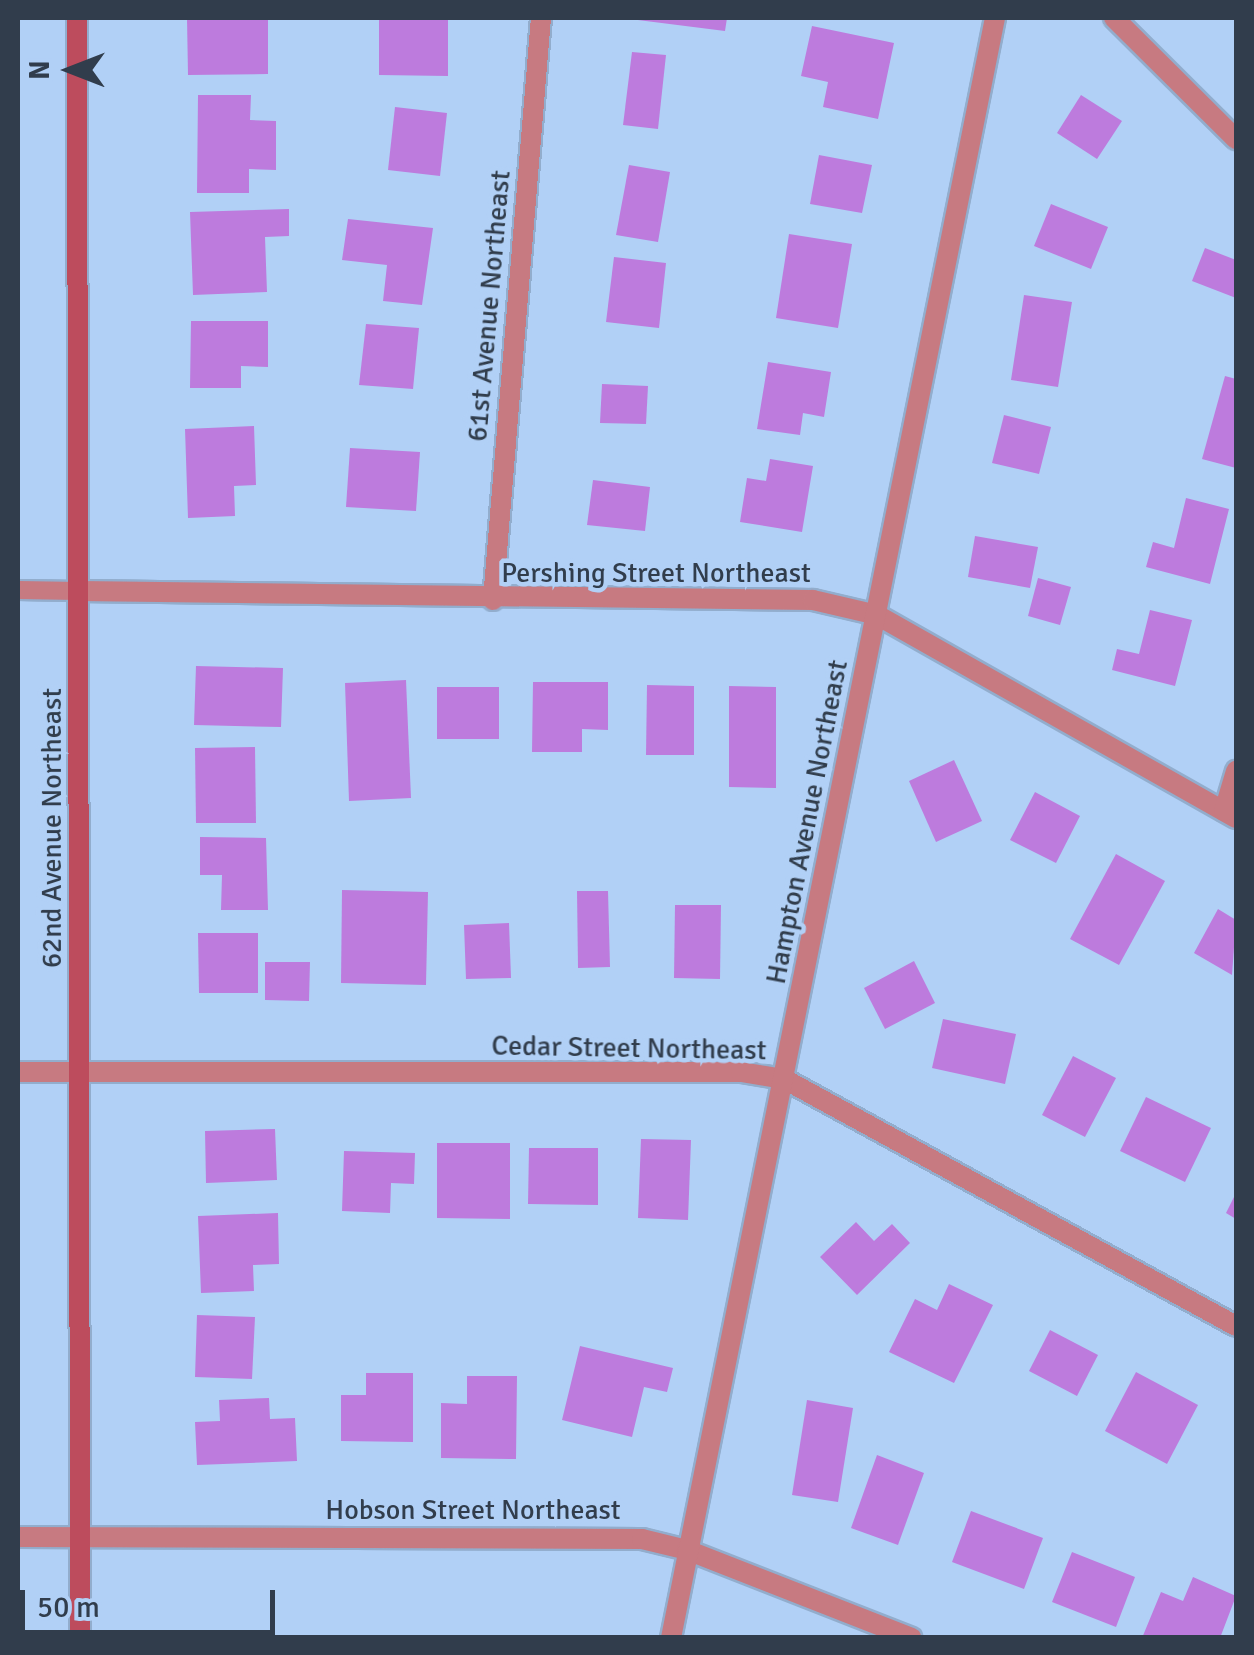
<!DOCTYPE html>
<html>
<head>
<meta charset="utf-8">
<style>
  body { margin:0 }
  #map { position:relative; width:1254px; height:1655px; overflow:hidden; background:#b1d0f6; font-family:Signika,sans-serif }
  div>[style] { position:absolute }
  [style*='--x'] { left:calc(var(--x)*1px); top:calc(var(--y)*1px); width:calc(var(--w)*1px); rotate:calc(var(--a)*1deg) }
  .building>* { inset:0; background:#bd7bdd }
  .roads { filter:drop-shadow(2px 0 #92adcd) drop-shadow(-2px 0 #92adcd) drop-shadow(0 2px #92adcd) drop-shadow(0 -2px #92adcd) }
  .lane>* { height:18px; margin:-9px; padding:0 9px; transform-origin:9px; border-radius:9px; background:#c77a81 }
  .street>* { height:20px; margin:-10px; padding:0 10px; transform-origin:10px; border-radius:10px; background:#c77a81 }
  .secondary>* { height:20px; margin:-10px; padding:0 10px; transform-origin:10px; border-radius:10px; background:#bd4c5d }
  span { translate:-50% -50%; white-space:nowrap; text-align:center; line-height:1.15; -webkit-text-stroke:9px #b1d0f6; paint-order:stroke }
  .street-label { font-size:28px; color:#313d4c }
  .frame { position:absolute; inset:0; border:20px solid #313d4c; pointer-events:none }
  .north { position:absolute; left:20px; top:20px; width:100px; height:100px; -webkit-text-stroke:8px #b1d0f6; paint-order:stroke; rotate:270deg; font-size:28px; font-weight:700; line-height:40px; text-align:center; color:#313d4c }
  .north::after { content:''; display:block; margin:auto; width:35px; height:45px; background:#313d4c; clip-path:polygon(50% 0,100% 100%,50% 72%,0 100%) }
  .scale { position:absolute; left:20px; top:1590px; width:255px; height:45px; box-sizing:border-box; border:5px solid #313d4c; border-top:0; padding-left:12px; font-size:30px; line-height:35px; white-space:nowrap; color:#313d4c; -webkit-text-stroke:8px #b1d0f6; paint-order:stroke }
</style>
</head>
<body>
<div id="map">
  <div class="building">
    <div style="clip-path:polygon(187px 18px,268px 18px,268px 74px,188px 75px)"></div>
    <div style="clip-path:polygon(379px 18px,448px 18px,448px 76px,379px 75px)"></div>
    <div style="clip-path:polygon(622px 18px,727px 18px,725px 31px)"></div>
    <div style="clip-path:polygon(812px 26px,894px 43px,878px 119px,823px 107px,828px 82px,801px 76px)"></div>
    <div style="clip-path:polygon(632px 52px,666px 55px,658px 129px,623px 125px)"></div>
    <div style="clip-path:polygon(198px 95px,251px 95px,250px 120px,276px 121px,276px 170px,249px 169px,249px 193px,197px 193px)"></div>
    <div style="clip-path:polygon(1081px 95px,1122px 121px,1097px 159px,1057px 133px)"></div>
    <div style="clip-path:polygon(395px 107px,447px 113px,440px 176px,388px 170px)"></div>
    <div style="clip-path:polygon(819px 155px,872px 165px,862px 213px,810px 204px)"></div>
    <div style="clip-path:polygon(629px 165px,670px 172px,658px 242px,616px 235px)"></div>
    <div style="clip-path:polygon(1051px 204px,1108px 227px,1091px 269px,1034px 246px)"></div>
    <div style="clip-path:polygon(289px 209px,289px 236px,265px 237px,267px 292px,193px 295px,190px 212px)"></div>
    <div style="clip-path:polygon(348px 219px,433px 228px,422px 305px,383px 301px,387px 265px,342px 260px)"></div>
    <div style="clip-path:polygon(789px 234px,852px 244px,838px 328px,776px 318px)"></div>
    <div style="clip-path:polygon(1205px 248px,1236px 260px,1236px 298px,1192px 281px)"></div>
    <div style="clip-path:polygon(614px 257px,666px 263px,659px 328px,606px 322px)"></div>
    <div style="clip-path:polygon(1024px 295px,1072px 302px,1058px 387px,1011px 380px)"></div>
    <div style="clip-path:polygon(191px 321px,268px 321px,268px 367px,241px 366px,241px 388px,190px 388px)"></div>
    <div style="clip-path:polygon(366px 324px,419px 328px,413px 389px,359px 385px)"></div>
    <div style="clip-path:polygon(768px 362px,831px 372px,824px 417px,803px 413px,800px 435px,757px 429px)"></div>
    <div style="clip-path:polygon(1225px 376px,1236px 379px,1236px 468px,1202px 459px)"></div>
    <div style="clip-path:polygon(602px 384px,648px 386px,646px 424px,600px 423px)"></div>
    <div style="clip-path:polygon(1004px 415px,1051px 427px,1039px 474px,992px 463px)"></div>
    <div style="clip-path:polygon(254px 426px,256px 485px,234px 486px,235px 516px,188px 518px,185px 429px)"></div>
    <div style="clip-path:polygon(350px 448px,420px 452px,416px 511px,346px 507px)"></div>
    <div style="clip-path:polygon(770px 459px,813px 466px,802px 532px,740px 522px,747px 478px,766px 481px)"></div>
    <div style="clip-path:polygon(593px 480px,650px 487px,645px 531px,587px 525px)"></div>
    <div style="clip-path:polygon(1186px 498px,1229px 509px,1210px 584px,1146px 567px,1153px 542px,1174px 548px)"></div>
    <div style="clip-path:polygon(975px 536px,1038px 547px,1030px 588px,968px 577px)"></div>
    <div style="clip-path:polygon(1038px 578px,1071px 587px,1060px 625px,1028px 616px)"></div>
    <div style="clip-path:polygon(1150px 610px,1192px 620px,1175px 686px,1112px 670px,1117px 649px,1139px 654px)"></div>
    <div style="clip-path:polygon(196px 666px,283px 668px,281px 727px,194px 725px)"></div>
    <div style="clip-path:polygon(406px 680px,411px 798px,349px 801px,345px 683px)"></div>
    <div style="clip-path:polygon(533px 682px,608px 682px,608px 730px,582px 729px,582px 752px,532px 752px)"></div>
    <div style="clip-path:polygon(647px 685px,694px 686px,694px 755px,646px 755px)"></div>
    <div style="clip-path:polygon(729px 686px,776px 687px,776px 788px,729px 787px)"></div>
    <div style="clip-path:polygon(437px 687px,499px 687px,499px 739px,437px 739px)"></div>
    <div style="clip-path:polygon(255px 747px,256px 823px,196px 823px,195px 748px)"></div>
    <div style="clip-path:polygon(954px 760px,982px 821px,936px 842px,909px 781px)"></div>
    <div style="clip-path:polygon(1035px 792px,1080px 816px,1056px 863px,1010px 840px)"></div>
    <div style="clip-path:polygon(200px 837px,266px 838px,268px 910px,221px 910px,222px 875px,200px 875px)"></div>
    <div style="clip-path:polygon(1116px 854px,1165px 881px,1119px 965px,1070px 939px)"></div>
    <div style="clip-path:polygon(342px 890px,428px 892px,426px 985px,341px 983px)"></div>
    <div style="clip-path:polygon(577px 891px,608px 891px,610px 967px,578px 968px)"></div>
    <div style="clip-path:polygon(675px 905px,721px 905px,720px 979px,674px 978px)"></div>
    <div style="clip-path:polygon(1218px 909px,1236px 920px,1232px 975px,1194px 953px)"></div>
    <div style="clip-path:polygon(509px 923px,511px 978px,466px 979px,464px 925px)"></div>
    <div style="clip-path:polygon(198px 933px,258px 933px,258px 993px,199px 993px)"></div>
    <div style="clip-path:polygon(914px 961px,935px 1003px,885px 1029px,864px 988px)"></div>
    <div style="clip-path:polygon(265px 962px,310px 962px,309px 1001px,265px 1000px)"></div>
    <div style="clip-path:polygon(943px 1019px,1016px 1034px,1005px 1084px,932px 1068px)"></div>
    <div style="clip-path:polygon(1073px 1056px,1116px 1078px,1085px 1137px,1042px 1115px)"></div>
    <div style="clip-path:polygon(1146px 1097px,1211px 1128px,1185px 1182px,1120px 1151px)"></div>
    <div style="clip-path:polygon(275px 1129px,277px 1180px,206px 1183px,205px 1131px)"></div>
    <div style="clip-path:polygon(641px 1139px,691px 1140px,688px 1220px,638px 1218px)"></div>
    <div style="clip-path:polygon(437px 1143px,510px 1143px,510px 1219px,437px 1218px)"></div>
    <div style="clip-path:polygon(529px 1148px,598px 1148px,598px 1205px,528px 1204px)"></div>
    <div style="clip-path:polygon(344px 1151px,415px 1153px,414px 1184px,391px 1183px,390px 1213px,342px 1211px)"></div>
    <div style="clip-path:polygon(1236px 1193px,1236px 1219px,1226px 1213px)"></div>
    <div style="clip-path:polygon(278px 1213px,279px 1264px,253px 1265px,254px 1291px,201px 1293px,198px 1216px)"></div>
    <div style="clip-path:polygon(856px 1222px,874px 1241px,892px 1224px,910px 1243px,857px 1295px,820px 1257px)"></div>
    <div style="clip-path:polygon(949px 1284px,993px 1305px,954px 1383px,889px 1352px,915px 1299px,937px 1310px)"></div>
    <div style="clip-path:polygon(197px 1315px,255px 1317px,252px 1379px,195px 1377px)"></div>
    <div style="clip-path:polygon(1050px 1330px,1098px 1355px,1077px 1396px,1029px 1371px)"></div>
    <div style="clip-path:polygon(580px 1346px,673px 1368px,667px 1392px,644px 1387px,632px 1437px,562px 1420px)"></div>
    <div style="clip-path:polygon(1136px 1372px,1198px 1405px,1167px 1464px,1105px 1431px)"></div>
    <div style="clip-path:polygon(366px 1373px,413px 1373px,413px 1442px,341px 1441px,341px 1395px,366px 1395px)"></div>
    <div style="clip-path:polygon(467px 1376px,517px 1376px,516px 1459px,441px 1458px,441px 1403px,467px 1404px)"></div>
    <div style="clip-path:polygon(269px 1398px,270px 1419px,295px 1418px,297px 1461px,197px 1465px,195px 1422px,220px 1421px,219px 1400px)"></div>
    <div style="clip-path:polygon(807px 1400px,853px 1408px,838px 1502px,792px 1495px)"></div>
    <div style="clip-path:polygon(877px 1455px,924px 1473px,898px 1545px,851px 1528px)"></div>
    <div style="clip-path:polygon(971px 1511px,1043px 1538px,1024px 1589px,952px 1562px)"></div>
    <div style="clip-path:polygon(1072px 1552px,1135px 1577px,1116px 1627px,1052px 1602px)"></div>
    <div style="clip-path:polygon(1193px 1577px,1236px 1596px,1220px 1638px,1142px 1638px,1161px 1592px,1183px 1601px)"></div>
  </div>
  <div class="roads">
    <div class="lane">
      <div style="--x:18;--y:590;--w:61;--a:0.9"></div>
    </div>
    <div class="street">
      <div style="--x:1114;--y:18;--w:172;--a:44.8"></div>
      <div style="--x:79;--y:591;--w:734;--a:0.7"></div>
      <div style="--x:813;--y:600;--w:66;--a:13.2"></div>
      <div style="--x:877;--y:615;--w:412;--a:29.5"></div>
      <div style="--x:493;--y:600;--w:584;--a:-85.29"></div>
      <div style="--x:1224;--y:811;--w:42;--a:-73.3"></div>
      <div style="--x:18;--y:1072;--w:723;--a:0"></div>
      <div style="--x:741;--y:1072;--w:44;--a:9.2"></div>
      <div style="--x:784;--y:1079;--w:515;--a:28.65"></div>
      <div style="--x:18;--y:1537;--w:624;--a:0.18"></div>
      <div style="--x:642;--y:1539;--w:46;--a:13.7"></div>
      <div style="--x:687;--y:1550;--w:241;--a:21.4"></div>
      <div style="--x:671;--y:1638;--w:1652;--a:-78.69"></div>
    </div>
    <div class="secondary">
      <div style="--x:77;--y:18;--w:1620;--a:89.89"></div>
    </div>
  </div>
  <div class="street-label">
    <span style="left:489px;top:306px;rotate:-85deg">61st Avenue Northeast</span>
    <span style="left:656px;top:573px">Pershing Street Northeast</span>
    <span style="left:807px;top:822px;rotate:-79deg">Hampton Avenue Northeast</span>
    <span style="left:52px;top:828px;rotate:-90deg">62nd Avenue Northeast</span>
    <span style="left:629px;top:1048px;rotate:1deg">Cedar Street Northeast</span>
    <span style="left:473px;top:1510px">Hobson Street Northeast</span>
  </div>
  <div class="frame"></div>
  <div class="north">N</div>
  <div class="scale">50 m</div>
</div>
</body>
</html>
